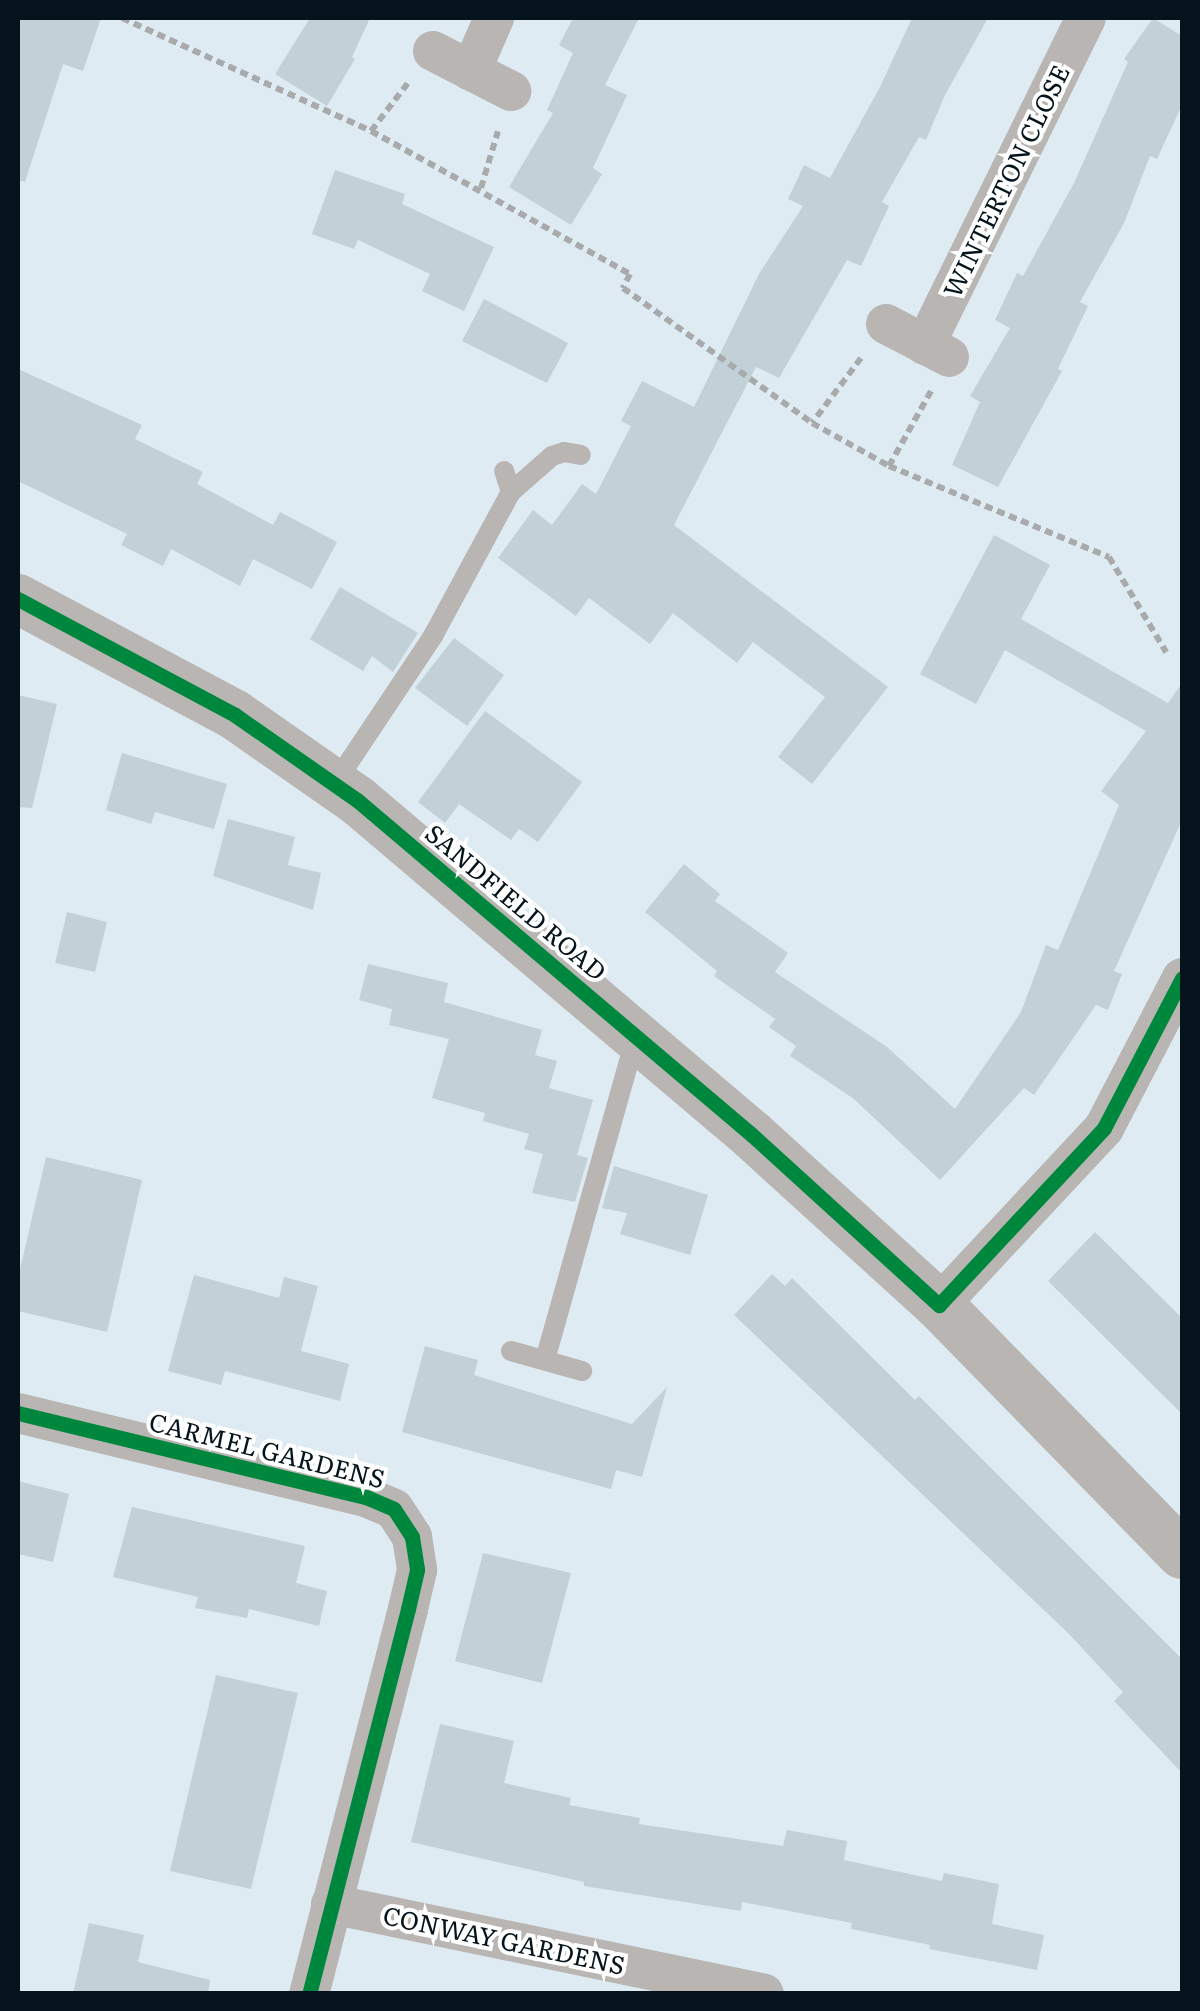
<!DOCTYPE html>
<html>
<head>
<meta charset="utf-8">
<style>
  body { margin:0 }
  #map { position:relative; width:1200px; height:2011px; overflow:hidden; background:#deebf3; font-family:Literata,serif }
  div>[style] { position:absolute }
  [style*='--x'] { left:calc(var(--x)*1px); top:calc(var(--y)*1px); width:calc(var(--w)*1px); rotate:calc(var(--a)*1deg) }
  .building>* { inset:0; background:#c1d1d7 }
  .path>* { height:6px; margin-top:-3px; transform-origin:0; background:repeating-linear-gradient(90deg,#a8aaab 0 8px,transparent 0 13px) }
  .service>* { height:20px; margin:-10px; padding:0 10px; transform-origin:10px; border-radius:10px; background:#b8b5b2 }
  .minor>* { height:40px; margin:-20px; padding:0 20px; transform-origin:20px; border-radius:20px; background:#b8b5b2 }
  .tertiary>* { height:50px; margin:-25px; padding:0 25px; transform-origin:25px; border-radius:25px; background:#b8b5b2 }
  .cycleway>* { height:15px; margin:-7.5px; padding:0 7.5px; transform-origin:7.5px; border-radius:7.5px; background:#00873e }
  span { translate:-50% -50%; white-space:nowrap; text-align:center; line-height:1.15; -webkit-text-stroke:8px #fff; paint-order:stroke }
  .street-label { font-size:25px; color:#05141c }
  .frame { position:absolute; inset:0; border:20px solid #05141c; pointer-events:none }
</style>
</head>
<body>
<div id="map">
  <div class="building">
    <div style="clip-path:polygon(18px 18px,101px 18px,83px 71px,63px 64px,25px 182px,18px 180px)"></div>
    <div style="clip-path:polygon(310px 18px,370px 18px,352px 57px,355px 59px,327px 106px,275px 74px)"></div>
    <div style="clip-path:polygon(573px 18px,639px 18px,605px 85px,627px 95px,593px 168px,602px 174px,571px 225px,509px 187px,553px 113px,547px 110px,573px 53px,559px 45px)"></div>
    <div style="clip-path:polygon(912px 18px,988px 18px,945px 95px,926px 140px,919px 137px,882px 202px,889px 206px,861px 266px,847px 260px,779px 378px,756px 367px,674px 525px,888px 687px,812px 784px,778px 757px,825px 697px,753px 642px,737px 663px,673px 613px,650px 644px,589px 598px,576px 616px,498px 558px,533px 510px,552px 525px,582px 484px,596px 494px,631px 426px,621px 421px,642px 381px,694px 407px,759px 274px,803px 206px,788px 199px,804px 165px,830px 178px,880px 87px)"></div>
    <div style="clip-path:polygon(1153px 18px,1182px 36px,1182px 105px,1157px 159px,1150px 156px,1124px 223px,1080px 302px,1088px 306px,1058px 369px,1062px 371px,998px 487px,952px 465px,980px 402px,970px 396px,1010px 328px,995px 320px,1017px 273px,1023px 276px,1074px 183px,1128px 62px,1124px 59px)"></div>
    <div style="clip-path:polygon(335px 170px,405px 194px,402px 204px,494px 247px,464px 311px,422px 291px,430px 274px,358px 240px,354px 249px,312px 234px)"></div>
    <div style="clip-path:polygon(484px 299px,568px 343px,547px 383px,462px 341px)"></div>
    <div style="clip-path:polygon(18px 369px,142px 425px,135px 439px,203px 472px,197px 484px,273px 525px,280px 512px,337px 542px,312px 589px,253px 559px,240px 586px,171px 549px,163px 566px,121px 545px,127px 534px,18px 481px)"></div>
    <div style="clip-path:polygon(994px 535px,1050px 565px,1021px 619px,1168px 703px,1182px 683px,1182px 820px,1114px 971px,1122px 974px,1108px 1010px,1096px 1005px,1034px 1095px,1024px 1088px,940px 1180px,854px 1099px,790px 1056px,796px 1046px,769px 1027px,775px 1019px,714px 976px,717px 971px,645px 912px,684px 864px,720px 894px,715px 901px,788px 953px,775px 972px,887px 1047px,955px 1109px,1021px 1012px,1046px 945px,1058px 950px,1119px 805px,1101px 791px,1146px 731px,1005px 650px,976px 704px,920px 674px)"></div>
    <div style="clip-path:polygon(340px 587px,418px 633px,393px 672px,372px 656px,363px 671px,310px 639px)"></div>
    <div style="clip-path:polygon(454px 638px,504px 675px,467px 726px,415px 688px)"></div>
    <div style="clip-path:polygon(18px 695px,57px 704px,32px 808px,18px 807px)"></div>
    <div style="clip-path:polygon(485px 711px,582px 782px,538px 842px,519px 829px,511px 840px,459px 804px,445px 823px,418px 802px)"></div>
    <div style="clip-path:polygon(122px 753px,227px 784px,214px 829px,155px 812px,151px 824px,106px 810px)"></div>
    <div style="clip-path:polygon(228px 819px,295px 837px,288px 865px,321px 873px,313px 910px,213px 876px)"></div>
    <div style="clip-path:polygon(67px 912px,107px 922px,95px 972px,55px 963px)"></div>
    <div style="clip-path:polygon(368px 964px,448px 983px,444px 1002px,542px 1030px,535px 1055px,557px 1061px,549px 1088px,593px 1100px,577px 1155px,588px 1158px,575px 1202px,532px 1193px,543px 1154px,524px 1149px,529px 1134px,483px 1121px,485px 1113px,432px 1098px,449px 1039px,389px 1025px,392px 1009px,359px 1000px)"></div>
    <div style="clip-path:polygon(46px 1157px,142px 1180px,107px 1332px,18px 1311px,18px 1278px)"></div>
    <div style="clip-path:polygon(614px 1166px,708px 1195px,690px 1255px,620px 1234px,627px 1213px,602px 1208px)"></div>
    <div style="clip-path:polygon(1095px 1232px,1182px 1318px,1182px 1414px,1048px 1281px)"></div>
    <div style="clip-path:polygon(772px 1274px,785px 1286px,792px 1278px,915px 1400px,919px 1396px,1182px 1659px,1182px 1773px,1114px 1701px,1123px 1692px,1068px 1633px,734px 1315px)"></div>
    <div style="clip-path:polygon(194px 1275px,279px 1298px,284px 1277px,318px 1286px,301px 1351px,349px 1364px,340px 1401px,225px 1371px,221px 1385px,168px 1371px)"></div>
    <div style="clip-path:polygon(425px 1346px,478px 1360px,474px 1375px,632px 1424px,667px 1387px,642px 1477px,616px 1470px,611px 1489px,402px 1432px)"></div>
    <div style="clip-path:polygon(18px 1481px,69px 1494px,53px 1562px,18px 1554px)"></div>
    <div style="clip-path:polygon(132px 1507px,305px 1546px,296px 1583px,327px 1591px,319px 1626px,249px 1609px,247px 1618px,195px 1608px,198px 1597px,113px 1577px)"></div>
    <div style="clip-path:polygon(483px 1553px,571px 1573px,542px 1683px,455px 1661px)"></div>
    <div style="clip-path:polygon(216px 1675px,298px 1693px,251px 1889px,170px 1871px)"></div>
    <div style="clip-path:polygon(440px 1724px,514px 1741px,504px 1783px,571px 1798px,569px 1805px,640px 1818px,639px 1824px,783px 1846px,787px 1830px,847px 1841px,844px 1860px,942px 1881px,944px 1873px,999px 1884px,992px 1924px,1044px 1935px,1037px 1970px,929px 1949px,930px 1945px,851px 1929px,852px 1923px,742px 1902px,741px 1911px,584px 1886px,584px 1882px,411px 1842px)"></div>
    <div style="clip-path:polygon(89px 1923px,144px 1935px,138px 1962px,210px 1980px,208px 1994px,73px 1994px)"></div>
  </div>
  <div class="path">
    <div style="--x:122;--y:18;--w:273;--a:24.4"></div>
    <div style="--x:371;--y:131;--w:296;--a:28.9"></div>
    <div style="--x:630;--y:274;--w:16;--a:117"></div>
    <div style="--x:623;--y:288;--w:232;--a:35.5"></div>
    <div style="--x:371;--y:131;--w:61;--a:-52.4"></div>
    <div style="--x:481;--y:188;--w:59;--a:-73.4"></div>
    <div style="--x:861;--y:358;--w:81;--a:127"></div>
    <div style="--x:812;--y:423;--w:88;--a:29.2"></div>
    <div style="--x:931;--y:391;--w:86;--a:119.2"></div>
    <div style="--x:889;--y:466;--w:238;--a:22.5"></div>
    <div style="--x:1109;--y:557;--w:111;--a:59"></div>
  </div>
  <div class="service">
    <div style="--x:511;--y:492;--w:55;--a:-41.3"></div>
    <div style="--x:552;--y:456;--w:13;--a:-18"></div>
    <div style="--x:564;--y:452;--w:17;--a:10"></div>
    <div style="--x:335;--y:783;--w:177;--a:-56.3"></div>
    <div style="--x:433;--y:636;--w:164;--a:-61.6"></div>
    <div style="--x:511;--y:492;--w:22;--a:-108"></div>
    <div style="--x:511;--y:1351;--w:74;--a:15.7"></div>
    <div style="--x:545;--y:1360;--w:332;--a:-74.3"></div>
  </div>
  <div class="minor">
    <div style="--x:433;--y:51;--w:88;--a:27.1"></div>
    <div style="--x:471;--y:71;--w:58;--a:-66.5"></div>
    <div style="--x:886;--y:324;--w:71;--a:27.6"></div>
    <div style="--x:925;--y:345;--w:364;--a:-63.8"></div>
    <div style="--x:939;--y:1305;--w:242;--a:-47"></div>
    <div style="--x:1104;--y:1128;--w:169;--a:-62.5"></div>
    <div style="--x:18;--y:1413;--w:358;--a:13.6"></div>
    <div style="--x:366;--y:1497;--w:30;--a:23"></div>
    <div style="--x:394;--y:1509;--w:33;--a:57"></div>
    <div style="--x:412;--y:1537;--w:33;--a:81"></div>
    <div style="--x:417;--y:1570;--w:40;--a:103"></div>
    <div style="--x:408;--y:1609;--w:398;--a:104.4"></div>
    <div style="--x:331;--y:1904;--w:442;--a:11.7"></div>
  </div>
  <div class="tertiary">
    <div style="--x:18;--y:599;--w:246;--a:28.1"></div>
    <div style="--x:235;--y:715;--w:149;--a:34.9"></div>
    <div style="--x:357;--y:800;--w:518;--a:40.3"></div>
    <div style="--x:752;--y:1135;--w:253;--a:42.3"></div>
    <div style="--x:939;--y:1305;--w:348;--a:45.7"></div>
  </div>
  <div class="cycleway">
    <div style="--x:18;--y:599;--w:246;--a:28.1"></div>
    <div style="--x:235;--y:715;--w:149;--a:34.9"></div>
    <div style="--x:357;--y:800;--w:518;--a:40.3"></div>
    <div style="--x:752;--y:1135;--w:253;--a:42.3"></div>
    <div style="--x:939;--y:1305;--w:242;--a:-47"></div>
    <div style="--x:1104;--y:1128;--w:169;--a:-62.5"></div>
    <div style="--x:18;--y:1413;--w:358;--a:13.6"></div>
    <div style="--x:366;--y:1497;--w:30;--a:23"></div>
    <div style="--x:394;--y:1509;--w:33;--a:57"></div>
    <div style="--x:412;--y:1537;--w:33;--a:81"></div>
    <div style="--x:417;--y:1570;--w:40;--a:103"></div>
    <div style="--x:408;--y:1609;--w:398;--a:104.4"></div>
  </div>
  <div class="street-label">
    <span style="left:1006px;top:181px;rotate:-64deg">WINTERTON CLOSE</span>
    <span style="left:516px;top:902px;rotate:40deg">SANDFIELD ROAD</span>
    <span style="left:267px;top:1450px;rotate:14deg">CARMEL GARDENS</span>
    <span style="left:504px;top:1940px;rotate:12deg">CONWAY GARDENS</span>
  </div>
  <div class="frame"></div>
</div>
</body>
</html>
